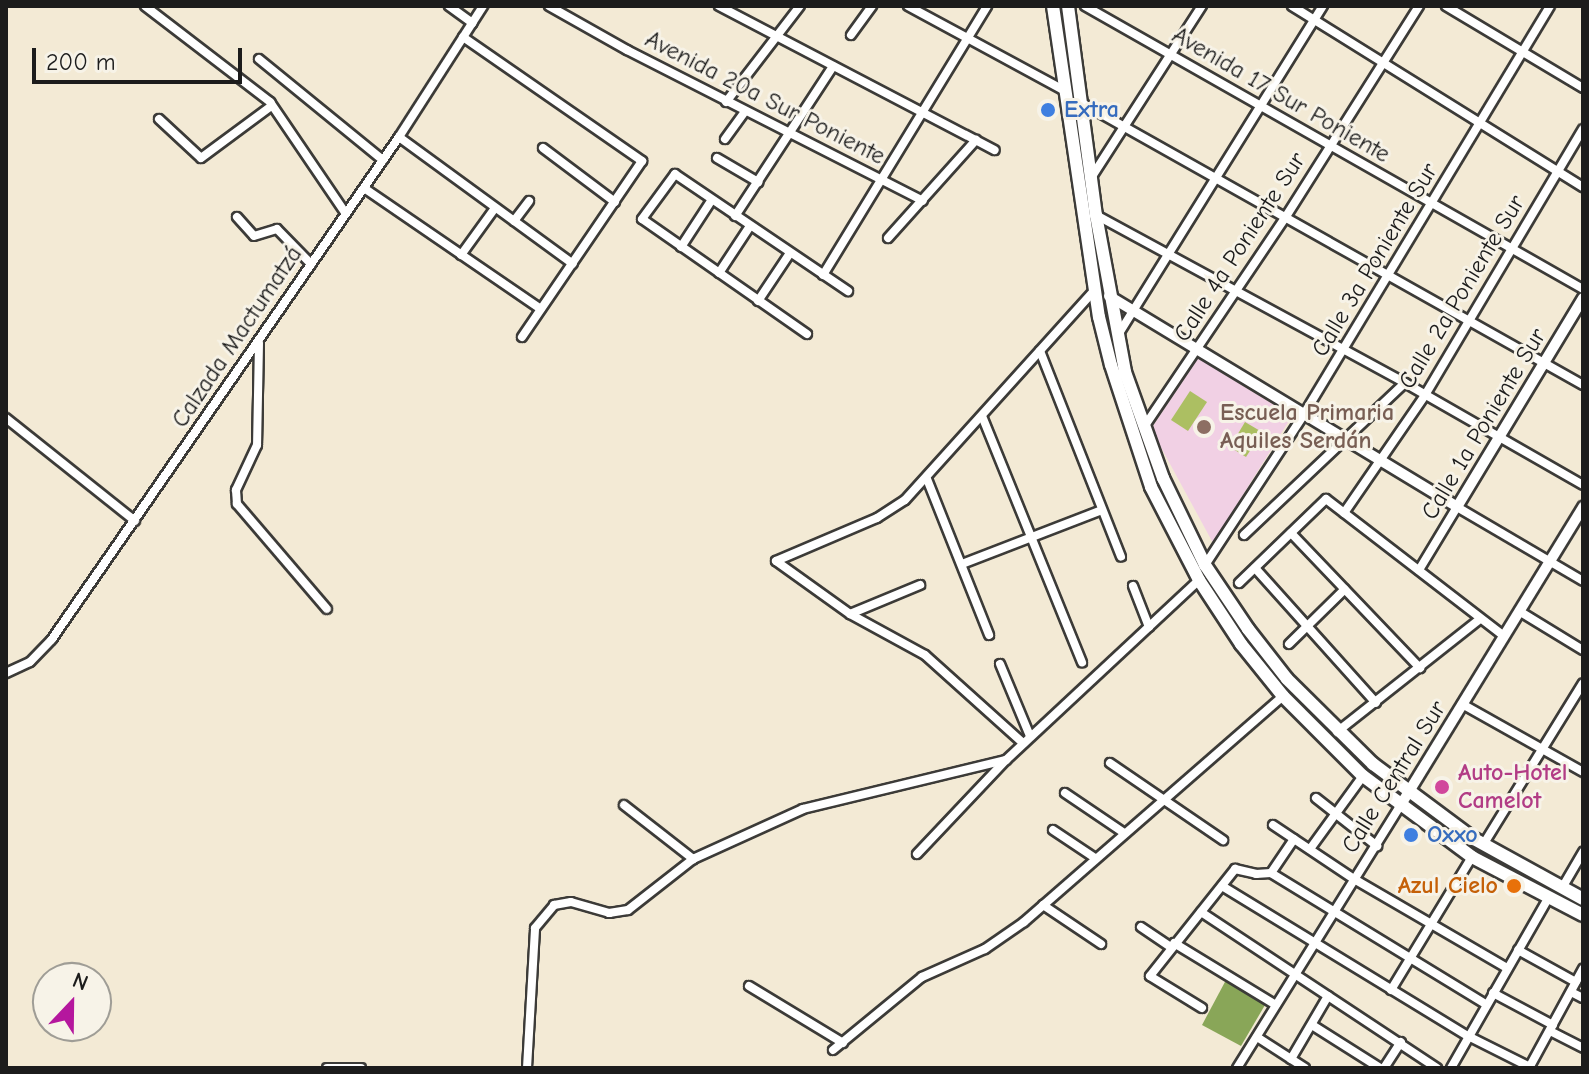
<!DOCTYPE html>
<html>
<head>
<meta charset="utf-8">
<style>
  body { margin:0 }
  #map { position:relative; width:1589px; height:1074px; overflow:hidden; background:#f3ead5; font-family:"Comic Neue",sans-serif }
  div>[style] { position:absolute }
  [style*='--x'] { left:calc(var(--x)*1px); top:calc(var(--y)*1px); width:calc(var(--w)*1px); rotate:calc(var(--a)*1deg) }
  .built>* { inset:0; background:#f1d0e4 }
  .green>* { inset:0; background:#acbf62 }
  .forest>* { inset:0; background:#89a658 }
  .roads { filter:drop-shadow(2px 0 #3c3b38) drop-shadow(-2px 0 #3c3b38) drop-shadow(0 2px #3c3b38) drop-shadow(0 -2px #3c3b38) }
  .minor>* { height:8px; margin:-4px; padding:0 4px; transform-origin:4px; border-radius:4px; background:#fff }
  .tertiary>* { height:10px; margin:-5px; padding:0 5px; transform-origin:5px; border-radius:5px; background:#fff }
  .primary>* { height:12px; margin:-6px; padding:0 6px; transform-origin:6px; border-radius:6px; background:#fff }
  .dots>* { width:22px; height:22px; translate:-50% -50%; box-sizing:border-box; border:4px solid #f7f3e8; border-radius:50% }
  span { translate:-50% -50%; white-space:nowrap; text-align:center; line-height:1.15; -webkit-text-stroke:6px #f7f3e8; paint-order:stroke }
  .street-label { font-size:24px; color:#1c1c1c }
  .shop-label { font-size:24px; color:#366cbe; font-weight:700 }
  .left { translate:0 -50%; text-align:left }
  .education-label { font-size:24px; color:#785e54; font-weight:700 }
  .hotel-label { font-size:24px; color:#b23c85; font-weight:700 }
  .food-label { font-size:24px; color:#c56008; font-weight:700 }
  .right { translate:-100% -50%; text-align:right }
  .frame { position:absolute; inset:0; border:8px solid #1c1c1c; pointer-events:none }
  .north { position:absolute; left:32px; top:962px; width:80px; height:80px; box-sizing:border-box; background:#f7f3e8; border:2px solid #9f9d96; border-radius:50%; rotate:22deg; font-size:22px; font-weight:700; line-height:32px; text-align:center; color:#1c1c1c }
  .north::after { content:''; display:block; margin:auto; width:28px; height:36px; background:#b5179e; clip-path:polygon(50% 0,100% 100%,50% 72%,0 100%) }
  .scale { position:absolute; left:32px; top:48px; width:210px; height:36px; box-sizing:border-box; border:4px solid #1c1c1c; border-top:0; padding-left:10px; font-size:24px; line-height:28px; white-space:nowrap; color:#1c1c1c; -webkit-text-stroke:6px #f7f3e8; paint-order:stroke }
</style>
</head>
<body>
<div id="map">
  <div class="built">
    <div style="clip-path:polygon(1198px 358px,1292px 416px,1213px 543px,1151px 429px)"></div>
  </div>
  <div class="green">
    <div style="clip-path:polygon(1190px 391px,1207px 402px,1188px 431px,1171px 420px)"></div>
    <div style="clip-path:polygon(1245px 422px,1262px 432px,1246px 457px,1230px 447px)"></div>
  </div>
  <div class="forest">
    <div style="clip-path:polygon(1226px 980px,1265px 1005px,1241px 1046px,1202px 1025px)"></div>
  </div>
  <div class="roads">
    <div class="minor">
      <div style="--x:145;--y:6;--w:158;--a:37.5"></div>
      <div style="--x:270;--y:102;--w:135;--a:55.8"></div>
      <div style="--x:449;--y:6;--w:29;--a:36"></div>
      <div style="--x:549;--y:6;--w:90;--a:29.4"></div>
      <div style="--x:627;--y:50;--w:332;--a:27"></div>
      <div style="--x:719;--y:6;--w:311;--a:27.6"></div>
      <div style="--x:908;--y:6;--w:179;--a:28.4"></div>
      <div style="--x:1085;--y:6;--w:573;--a:29.61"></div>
      <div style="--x:1292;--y:6;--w:343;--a:31.9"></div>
      <div style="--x:1446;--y:6;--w:160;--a:30.9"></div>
      <div style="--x:851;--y:35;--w:36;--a:-54"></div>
      <div style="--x:463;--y:37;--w:218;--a:34.7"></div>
      <div style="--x:642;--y:161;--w:213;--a:124.3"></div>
      <div style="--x:259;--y:59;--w:160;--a:39.2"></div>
      <div style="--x:726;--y:102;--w:121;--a:-52.4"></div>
      <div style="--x:1082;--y:103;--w:575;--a:29.37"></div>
      <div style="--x:159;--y:119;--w:57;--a:42.9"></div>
      <div style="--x:201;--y:158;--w:86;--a:-36.5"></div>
      <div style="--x:399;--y:137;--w:215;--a:36.1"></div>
      <div style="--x:725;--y:139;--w:34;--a:-54"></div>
      <div style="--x:543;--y:148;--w:90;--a:36.9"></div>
      <div style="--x:717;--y:158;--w:48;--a:30.3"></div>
      <div style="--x:1091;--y:178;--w:205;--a:-57.2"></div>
      <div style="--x:364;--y:188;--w:214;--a:34.4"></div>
      <div style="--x:1096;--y:215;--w:352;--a:28.5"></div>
      <div style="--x:1405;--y:383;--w:205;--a:29.8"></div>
      <div style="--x:735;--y:216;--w:179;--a:-56.8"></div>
      <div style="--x:237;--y:217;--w:25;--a:48"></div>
      <div style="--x:254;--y:236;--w:24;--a:-17"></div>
      <div style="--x:277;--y:229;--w:49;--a:45.8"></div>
      <div style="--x:514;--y:221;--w:25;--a:-53"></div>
      <div style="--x:888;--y:238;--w:132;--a:-48.1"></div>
      <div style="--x:681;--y:247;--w:55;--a:-56.9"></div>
      <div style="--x:461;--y:255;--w:58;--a:-54.1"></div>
      <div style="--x:719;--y:273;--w:56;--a:-56.6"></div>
      <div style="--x:823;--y:275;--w:315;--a:-58.6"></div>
      <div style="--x:758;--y:301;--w:58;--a:-56.3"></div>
      <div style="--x:807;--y:334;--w:201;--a:-145.1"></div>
      <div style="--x:642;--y:219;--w:56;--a:-53.7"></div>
      <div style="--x:675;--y:174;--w:209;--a:34.1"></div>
      <div style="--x:1118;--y:335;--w:388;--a:-58.1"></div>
      <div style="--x:259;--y:343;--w:102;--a:91.1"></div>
      <div style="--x:257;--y:445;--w:50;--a:115"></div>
      <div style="--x:236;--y:490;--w:14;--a:86"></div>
      <div style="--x:237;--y:504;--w:138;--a:49.4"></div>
      <div style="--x:1040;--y:351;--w:221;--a:68.5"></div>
      <div style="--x:982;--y:416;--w:266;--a:67.9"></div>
      <div style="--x:6;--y:418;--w:165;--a:38.6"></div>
      <div style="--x:1144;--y:427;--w:252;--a:-56"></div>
      <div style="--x:1285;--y:218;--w:251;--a:-57.7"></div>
      <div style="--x:927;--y:479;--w:168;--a:68.3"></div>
      <div style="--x:1344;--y:513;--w:143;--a:-55.5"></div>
      <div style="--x:1425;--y:395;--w:309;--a:-59.3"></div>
      <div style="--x:1291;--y:533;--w:187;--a:46.3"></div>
      <div style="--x:1244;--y:535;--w:221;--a:-43.4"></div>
      <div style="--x:776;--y:561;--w:110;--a:-23.1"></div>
      <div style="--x:877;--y:518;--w:33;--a:-33"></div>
      <div style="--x:905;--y:500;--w:283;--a:-47.9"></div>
      <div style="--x:776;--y:561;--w:91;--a:35.6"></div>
      <div style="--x:850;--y:614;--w:85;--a:28.7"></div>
      <div style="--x:925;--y:655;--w:132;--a:41.9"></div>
      <div style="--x:962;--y:564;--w:150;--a:-21.1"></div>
      <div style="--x:1205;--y:565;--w:181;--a:-56.7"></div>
      <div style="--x:1304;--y:414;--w:476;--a:-58.9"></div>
      <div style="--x:1255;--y:568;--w:181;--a:48.1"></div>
      <div style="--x:1419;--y:570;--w:74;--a:-58.9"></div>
      <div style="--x:1457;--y:507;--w:146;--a:30.4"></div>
      <div style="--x:1239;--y:583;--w:121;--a:-44"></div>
      <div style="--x:1326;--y:499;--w:225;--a:37.6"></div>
      <div style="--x:1133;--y:586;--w:44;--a:68.7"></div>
      <div style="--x:1519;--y:611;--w:75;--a:31.4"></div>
      <div style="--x:850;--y:614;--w:76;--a:-22.5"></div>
      <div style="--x:1289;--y:644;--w:78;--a:-44.5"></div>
      <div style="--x:1000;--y:664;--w:78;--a:67.4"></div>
      <div style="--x:6;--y:673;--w:26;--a:-25"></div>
      <div style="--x:30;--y:662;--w:32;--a:-46"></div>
      <div style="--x:52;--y:639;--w:610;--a:-55.35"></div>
      <div style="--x:399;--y:137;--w:156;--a:-57.3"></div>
      <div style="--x:1462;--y:704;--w:139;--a:29.3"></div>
      <div style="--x:1337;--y:732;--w:182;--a:-38.3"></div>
      <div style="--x:1110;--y:763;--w:137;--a:34.3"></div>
      <div style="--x:1065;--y:793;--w:71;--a:34.1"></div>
      <div style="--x:1316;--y:798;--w:78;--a:38.2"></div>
      <div style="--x:624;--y:805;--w:88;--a:38"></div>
      <div style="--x:1273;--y:825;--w:97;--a:33.7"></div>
      <div style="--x:1354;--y:879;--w:177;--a:30.2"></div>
      <div style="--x:1053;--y:830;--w:50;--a:33.7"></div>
      <div style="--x:1483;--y:845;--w:190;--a:-58.3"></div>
      <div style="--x:1310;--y:849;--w:90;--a:-54"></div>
      <div style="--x:917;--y:854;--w:129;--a:-46.6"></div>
      <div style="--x:1271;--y:873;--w:252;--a:31.4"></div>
      <div style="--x:1271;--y:873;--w:41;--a:-55.9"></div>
      <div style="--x:1222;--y:886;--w:288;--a:31.4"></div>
      <div style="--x:1468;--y:1036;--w:69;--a:26.6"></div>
      <div style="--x:1562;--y:888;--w:42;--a:-59.7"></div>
      <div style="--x:1043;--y:905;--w:70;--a:33.9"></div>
      <div style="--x:1201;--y:912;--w:283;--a:33.5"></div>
      <div style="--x:1141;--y:927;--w:36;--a:34"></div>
      <div style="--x:1174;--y:943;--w:119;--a:31.3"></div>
      <div style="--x:1518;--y:950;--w:66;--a:28.9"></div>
      <div style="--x:749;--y:986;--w:110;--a:31.2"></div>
      <div style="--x:1391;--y:990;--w:156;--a:-58.7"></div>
      <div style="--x:1571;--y:992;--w:13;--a:27"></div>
      <div style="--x:1493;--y:993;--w:68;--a:28.1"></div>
      <div style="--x:1202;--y:1008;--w:61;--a:-148.4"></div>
      <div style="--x:1150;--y:976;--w:137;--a:-51.5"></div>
      <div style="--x:1235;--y:869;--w:22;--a:13"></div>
      <div style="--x:1256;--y:874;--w:15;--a:-4"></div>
      <div style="--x:1312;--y:1025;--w:80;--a:32.3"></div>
      <div style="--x:1550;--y:1031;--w:37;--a:27"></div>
      <div style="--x:1257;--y:1037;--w:57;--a:32.9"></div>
      <div style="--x:833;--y:1050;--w:115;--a:-39.4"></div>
      <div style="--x:922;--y:977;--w:69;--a:-24"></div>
      <div style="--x:985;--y:949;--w:47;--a:-34.7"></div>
      <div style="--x:1024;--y:922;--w:344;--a:-41.1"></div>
      <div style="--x:1291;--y:1059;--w:73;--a:-59.6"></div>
      <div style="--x:327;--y:1068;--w:34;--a:0"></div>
      <div style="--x:527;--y:1068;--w:140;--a:-86.7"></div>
      <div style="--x:535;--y:928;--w:30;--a:-50"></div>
      <div style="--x:554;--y:905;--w:17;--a:-10"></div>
      <div style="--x:571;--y:902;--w:40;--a:16"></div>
      <div style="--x:609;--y:913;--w:19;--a:-9"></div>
      <div style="--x:628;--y:910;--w:83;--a:-38.1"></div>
      <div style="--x:693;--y:859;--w:121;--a:-24.4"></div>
      <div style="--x:803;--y:809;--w:209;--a:-13.6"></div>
      <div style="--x:1006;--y:760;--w:264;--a:-43"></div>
      <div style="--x:1237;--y:1068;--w:309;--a:-58.1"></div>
      <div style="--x:1384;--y:1068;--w:31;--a:-57"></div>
      <div style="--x:1451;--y:1068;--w:197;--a:-60.2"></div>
      <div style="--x:1529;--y:1068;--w:113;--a:-61.4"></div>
    </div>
    <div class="tertiary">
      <div style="--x:1109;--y:296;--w:407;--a:31.2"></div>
      <div style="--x:1457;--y:507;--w:244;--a:-58.9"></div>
      <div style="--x:1400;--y:806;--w:351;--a:-58.5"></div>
    </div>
    <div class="primary">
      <div style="--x:1053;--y:6;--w:314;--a:81.6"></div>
      <div style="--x:1099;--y:317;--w:49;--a:76"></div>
      <div style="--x:1111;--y:365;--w:128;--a:71.8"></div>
      <div style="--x:1151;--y:487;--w:105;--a:62.7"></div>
      <div style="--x:1199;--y:580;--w:77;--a:56.7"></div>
      <div style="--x:1241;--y:644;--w:67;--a:51.1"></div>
      <div style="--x:1283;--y:696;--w:113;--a:45"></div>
      <div style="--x:1363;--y:776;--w:136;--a:36.6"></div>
      <div style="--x:1472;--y:857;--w:125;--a:27.6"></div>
      <div style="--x:1068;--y:6;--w:211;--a:82.4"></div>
      <div style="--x:1096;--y:215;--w:160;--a:79.5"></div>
      <div style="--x:1125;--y:372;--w:113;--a:70.3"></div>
      <div style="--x:1163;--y:478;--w:97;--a:64.2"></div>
      <div style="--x:1205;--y:565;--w:77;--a:56.1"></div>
      <div style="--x:1248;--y:629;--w:63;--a:52"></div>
      <div style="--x:1287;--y:679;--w:121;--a:44.7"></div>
      <div style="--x:1373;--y:764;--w:126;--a:36.6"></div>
      <div style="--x:1474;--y:839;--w:124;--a:28.8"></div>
    </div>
  </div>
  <div class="dots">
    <div style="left:1048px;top:110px;background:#3f7fe0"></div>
    <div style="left:1204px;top:427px;background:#8d6e63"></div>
    <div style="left:1442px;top:787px;background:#d1479c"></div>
    <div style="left:1411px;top:835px;background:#3f7fe0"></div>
    <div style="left:1514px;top:886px;background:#e8710a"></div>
  </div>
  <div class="street-label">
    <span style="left:1281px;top:95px;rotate:30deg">Avenida 17 Sur Poniente</span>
    <span style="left:765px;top:98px;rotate:27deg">Avenida 20a Sur Poniente</span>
    <span style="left:1240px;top:247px;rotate:-57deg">Calle 4a Poniente Sur</span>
    <span style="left:1375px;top:260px;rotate:-59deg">Calle 3a Poniente Sur</span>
    <span style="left:1462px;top:292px;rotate:-59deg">Calle 2a Poniente Sur</span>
    <span style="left:237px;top:337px;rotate:-56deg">Calzada Mactumatzá</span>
    <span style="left:1484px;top:424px;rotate:-59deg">Calle 1a Poniente Sur</span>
    <span style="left:1394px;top:777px;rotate:-58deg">Calle Central Sur</span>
  </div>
  <div class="shop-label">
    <span class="left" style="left:1064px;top:110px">Extra</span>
    <span class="left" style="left:1427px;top:835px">Oxxo</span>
  </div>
  <div class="education-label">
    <span class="left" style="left:1220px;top:427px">Escuela Primaria<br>Aquiles Serdán</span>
  </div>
  <div class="hotel-label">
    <span class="left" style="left:1458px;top:787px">Auto-Hotel<br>Camelot</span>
  </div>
  <div class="food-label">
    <span class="right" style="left:1498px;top:886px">Azul Cielo</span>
  </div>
  <div class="frame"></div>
  <div class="north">N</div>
  <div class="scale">200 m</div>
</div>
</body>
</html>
